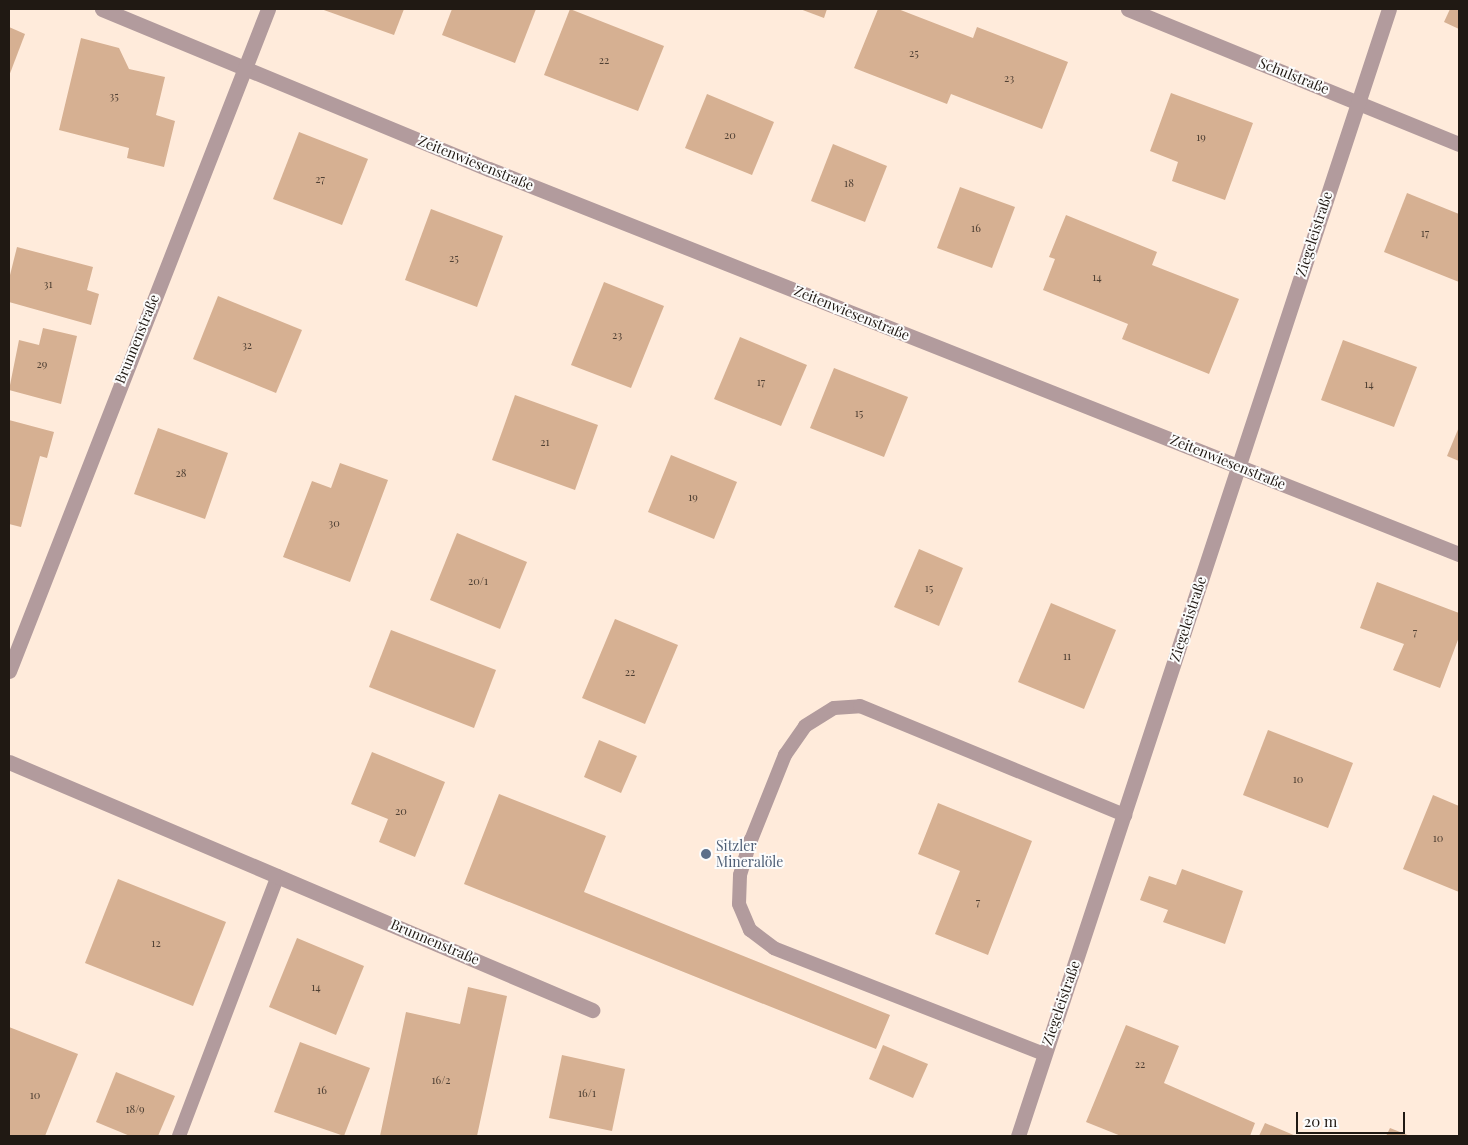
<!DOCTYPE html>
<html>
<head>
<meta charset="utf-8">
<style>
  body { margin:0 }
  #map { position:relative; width:1468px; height:1145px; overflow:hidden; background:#ffebdb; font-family:"Playfair Display",serif }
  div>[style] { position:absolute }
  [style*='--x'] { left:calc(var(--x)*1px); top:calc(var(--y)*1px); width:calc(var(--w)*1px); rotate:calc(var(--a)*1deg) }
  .building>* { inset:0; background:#d6b092 }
  .lane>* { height:14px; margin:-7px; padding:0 7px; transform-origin:7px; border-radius:7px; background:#b29b9d }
  .street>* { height:15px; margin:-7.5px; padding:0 7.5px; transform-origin:7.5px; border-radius:7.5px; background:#b29b9d }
  .dots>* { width:14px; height:14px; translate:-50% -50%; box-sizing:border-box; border:2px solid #fcfcfc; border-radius:50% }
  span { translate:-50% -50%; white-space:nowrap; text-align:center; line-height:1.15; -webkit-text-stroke:4px #fcfcfc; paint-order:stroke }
  .number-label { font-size:11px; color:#4e3f33 }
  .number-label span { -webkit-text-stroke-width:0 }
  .street-label { font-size:14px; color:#201913 }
  .service-label { font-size:14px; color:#4e5e75 }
  .left { translate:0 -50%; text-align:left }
  .frame { position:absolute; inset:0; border:10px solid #201913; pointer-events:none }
  .scale { position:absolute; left:1296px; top:1112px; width:109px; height:22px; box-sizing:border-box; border:2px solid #201913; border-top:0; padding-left:6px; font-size:15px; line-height:18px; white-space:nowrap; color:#201913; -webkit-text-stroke:4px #fcfcfc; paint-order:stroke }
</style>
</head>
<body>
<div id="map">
  <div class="building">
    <div style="clip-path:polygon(321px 9px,404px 9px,394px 35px)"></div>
    <div style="clip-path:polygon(452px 9px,536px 9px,515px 63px,442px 35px)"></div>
    <div style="clip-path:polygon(570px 9px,664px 46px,638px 111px,544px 75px)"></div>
    <div style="clip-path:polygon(800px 9px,827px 9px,824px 18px)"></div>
    <div style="clip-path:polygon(878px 9px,898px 9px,973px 38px,977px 27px,1068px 62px,1042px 129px,951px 94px,947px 104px,854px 68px)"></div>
    <div style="clip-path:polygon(1450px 9px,1459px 9px,1459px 29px,1444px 22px)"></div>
    <div style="clip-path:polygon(9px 27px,25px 34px,9px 76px)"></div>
    <div style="clip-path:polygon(81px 38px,119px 48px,129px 69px,165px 77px,156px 115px,175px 121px,164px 167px,127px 158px,129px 148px,59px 130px)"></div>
    <div style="clip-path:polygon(1171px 93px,1253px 123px,1225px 200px,1172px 181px,1178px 162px,1150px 151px)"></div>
    <div style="clip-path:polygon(707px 94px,774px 122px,752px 175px,685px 148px)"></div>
    <div style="clip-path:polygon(299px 132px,368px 159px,342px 225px,273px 199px)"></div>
    <div style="clip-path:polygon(833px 144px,887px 166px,865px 222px,811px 201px)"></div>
    <div style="clip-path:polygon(960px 187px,1015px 207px,992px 268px,937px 248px)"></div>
    <div style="clip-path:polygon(1407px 193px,1459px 214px,1459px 282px,1384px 252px)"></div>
    <div style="clip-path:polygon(431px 209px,503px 236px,477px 307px,405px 280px)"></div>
    <div style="clip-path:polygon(1066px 215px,1157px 252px,1152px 265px,1239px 299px,1209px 374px,1122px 339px,1128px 324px,1043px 290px,1055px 259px,1049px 257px)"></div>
    <div style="clip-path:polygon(17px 247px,93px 267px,87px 290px,99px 294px,91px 325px,9px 302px,9px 279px)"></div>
    <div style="clip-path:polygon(604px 282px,664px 306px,631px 388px,571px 365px)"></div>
    <div style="clip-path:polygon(218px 296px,302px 330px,276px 393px,193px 359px)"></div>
    <div style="clip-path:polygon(43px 328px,77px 336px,61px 404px,9px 390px,19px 340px,39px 345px)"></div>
    <div style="clip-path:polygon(740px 337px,807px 365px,781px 426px,714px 399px)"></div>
    <div style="clip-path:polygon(1343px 340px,1417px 367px,1394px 427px,1321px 400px)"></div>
    <div style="clip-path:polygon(834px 368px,908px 397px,884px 457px,810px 428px)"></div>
    <div style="clip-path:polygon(515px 395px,598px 425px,575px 490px,492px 460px)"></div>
    <div style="clip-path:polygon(9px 420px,54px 432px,47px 458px,40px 456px,21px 527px,9px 524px)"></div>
    <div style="clip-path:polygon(1459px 427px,1459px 461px,1447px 456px)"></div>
    <div style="clip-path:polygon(158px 428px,228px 453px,205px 519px,134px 494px)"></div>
    <div style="clip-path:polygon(671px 455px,737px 482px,714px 539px,648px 512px)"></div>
    <div style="clip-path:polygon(340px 463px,388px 480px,350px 582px,283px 557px,312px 481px,331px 488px)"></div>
    <div style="clip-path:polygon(457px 533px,527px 562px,500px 629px,430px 600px)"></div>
    <div style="clip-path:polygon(919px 549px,963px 568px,939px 626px,894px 607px)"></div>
    <div style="clip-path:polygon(1377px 582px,1459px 613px,1459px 637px,1440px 688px,1393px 670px,1404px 644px,1360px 628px)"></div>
    <div style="clip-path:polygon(1051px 603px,1116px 630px,1084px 709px,1018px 682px)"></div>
    <div style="clip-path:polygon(615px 619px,678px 645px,645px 724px,582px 698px)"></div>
    <div style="clip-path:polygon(391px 630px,496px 670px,474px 728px,369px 687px)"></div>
    <div style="clip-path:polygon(1268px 730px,1353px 763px,1328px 828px,1243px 795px)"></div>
    <div style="clip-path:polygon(599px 740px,637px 756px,621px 793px,584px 777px)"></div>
    <div style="clip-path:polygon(372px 752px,445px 782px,415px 857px,379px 842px,388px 819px,351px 804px)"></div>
    <div style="clip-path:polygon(499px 794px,606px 836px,584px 892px,890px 1015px,876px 1049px,464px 884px)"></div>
    <div style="clip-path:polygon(1433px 795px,1459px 806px,1459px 892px,1403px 869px)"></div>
    <div style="clip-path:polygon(938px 803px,1032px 841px,988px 955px,935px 934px,960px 871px,918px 854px)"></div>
    <div style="clip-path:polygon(1182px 869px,1243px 891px,1225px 944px,1163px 922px,1168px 910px,1140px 900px,1149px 876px,1176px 885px)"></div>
    <div style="clip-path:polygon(118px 879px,226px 922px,193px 1006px,85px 963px)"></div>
    <div style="clip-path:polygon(297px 938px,364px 966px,336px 1035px,269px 1007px)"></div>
    <div style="clip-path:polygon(468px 987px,507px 996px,477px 1136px,380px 1136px,406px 1012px,460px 1024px)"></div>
    <div style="clip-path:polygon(1126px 1025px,1179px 1046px,1164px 1083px,1255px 1123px,1250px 1136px,1121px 1136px,1086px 1122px)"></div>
    <div style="clip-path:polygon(9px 1027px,78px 1054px,45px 1136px,9px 1136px)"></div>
    <div style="clip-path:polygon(300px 1042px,370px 1068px,344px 1136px,274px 1112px)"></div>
    <div style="clip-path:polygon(883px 1045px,928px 1064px,913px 1098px,869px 1079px)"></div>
    <div style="clip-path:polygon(562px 1055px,625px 1069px,612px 1131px,549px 1118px)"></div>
    <div style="clip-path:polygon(116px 1072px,175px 1096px,158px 1136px,130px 1136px,96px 1122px)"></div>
    <div style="clip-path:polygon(1265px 1123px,1296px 1136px,1259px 1136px)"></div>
    <div style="clip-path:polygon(1390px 1128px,1410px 1136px,1386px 1136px)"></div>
  </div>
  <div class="lane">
    <div style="--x:1044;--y:1054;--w:290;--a:-158.6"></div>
    <div style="--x:774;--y:948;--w:30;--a:-143"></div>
    <div style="--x:750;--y:930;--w:28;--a:-113"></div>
    <div style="--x:739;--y:904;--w:29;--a:-88"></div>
    <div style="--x:740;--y:875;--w:37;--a:-73"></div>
    <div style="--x:751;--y:840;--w:92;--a:-68.2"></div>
    <div style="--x:785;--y:755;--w:35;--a:-55"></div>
    <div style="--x:805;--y:726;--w:34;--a:-32"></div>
    <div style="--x:834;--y:708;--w:26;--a:-4"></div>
    <div style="--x:860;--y:706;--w:287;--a:22.4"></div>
    <div style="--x:179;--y:1136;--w:278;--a:-69.2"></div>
  </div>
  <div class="street">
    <div style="--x:102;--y:9;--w:419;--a:22.5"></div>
    <div style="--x:489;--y:169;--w:1044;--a:21.65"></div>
    <div style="--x:1128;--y:9;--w:357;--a:22.2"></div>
    <div style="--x:9;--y:671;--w:711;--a:-68.63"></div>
    <div style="--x:9;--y:762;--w:634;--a:23.04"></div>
    <div style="--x:1018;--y:1136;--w:1186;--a:-71.78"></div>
  </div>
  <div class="dots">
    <div style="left:706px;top:854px;background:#5c6f8a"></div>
  </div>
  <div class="number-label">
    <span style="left:914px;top:53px">25</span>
    <span style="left:604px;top:60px">22</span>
    <span style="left:1009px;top:78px">23</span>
    <span style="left:114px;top:96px">35</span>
    <span style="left:730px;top:135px">20</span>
    <span style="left:1201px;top:137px">19</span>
    <span style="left:320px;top:179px">27</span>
    <span style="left:849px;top:183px">18</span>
    <span style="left:976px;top:228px">16</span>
    <span style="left:1425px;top:233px">17</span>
    <span style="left:454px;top:258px">25</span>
    <span style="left:1097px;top:277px">14</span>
    <span style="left:48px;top:284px">31</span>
    <span style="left:617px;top:335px">23</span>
    <span style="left:247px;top:345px">32</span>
    <span style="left:42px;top:364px">29</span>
    <span style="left:761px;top:382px">17</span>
    <span style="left:1369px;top:384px">14</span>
    <span style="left:859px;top:413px">15</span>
    <span style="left:545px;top:442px">21</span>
    <span style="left:181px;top:473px">28</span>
    <span style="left:693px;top:497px">19</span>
    <span style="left:334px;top:523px">30</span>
    <span style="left:478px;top:581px">20/1</span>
    <span style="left:929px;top:588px">15</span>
    <span style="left:1415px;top:632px">7</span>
    <span style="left:1067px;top:656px">11</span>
    <span style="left:630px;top:672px">22</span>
    <span style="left:1298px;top:779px">10</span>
    <span style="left:401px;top:811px">20</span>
    <span style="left:1438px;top:838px">10</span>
    <span style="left:978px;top:902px">7</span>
    <span style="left:156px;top:943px">12</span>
    <span style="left:316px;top:987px">14</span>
    <span style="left:1140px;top:1064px">22</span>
    <span style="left:441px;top:1080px">16/2</span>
    <span style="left:322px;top:1090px">16</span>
    <span style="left:587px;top:1093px">16/1</span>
    <span style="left:35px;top:1095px">10</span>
    <span style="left:135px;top:1109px">18/9</span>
  </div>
  <div class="street-label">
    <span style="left:1294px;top:76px;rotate:22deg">Schulstraße</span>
    <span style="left:476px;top:163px;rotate:22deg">Zeitenwiesenstraße</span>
    <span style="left:1314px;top:234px;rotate:-72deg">Ziegeleistraße</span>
    <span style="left:852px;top:313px;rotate:22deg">Zeitenwiesenstraße</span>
    <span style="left:137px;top:339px;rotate:-68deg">Brunnenstraße</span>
    <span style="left:1228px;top:462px;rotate:22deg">Zeitenwiesenstraße</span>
    <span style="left:1188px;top:619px;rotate:-72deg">Ziegeleistraße</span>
    <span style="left:435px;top:942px;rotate:23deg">Brunnenstraße</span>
    <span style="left:1061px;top:1003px;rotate:-71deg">Ziegeleistraße</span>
  </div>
  <div class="service-label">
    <span class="left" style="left:716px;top:854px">Sitzler<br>Mineralöle</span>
  </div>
  <div class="frame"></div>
  <div class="scale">20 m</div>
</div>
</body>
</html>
